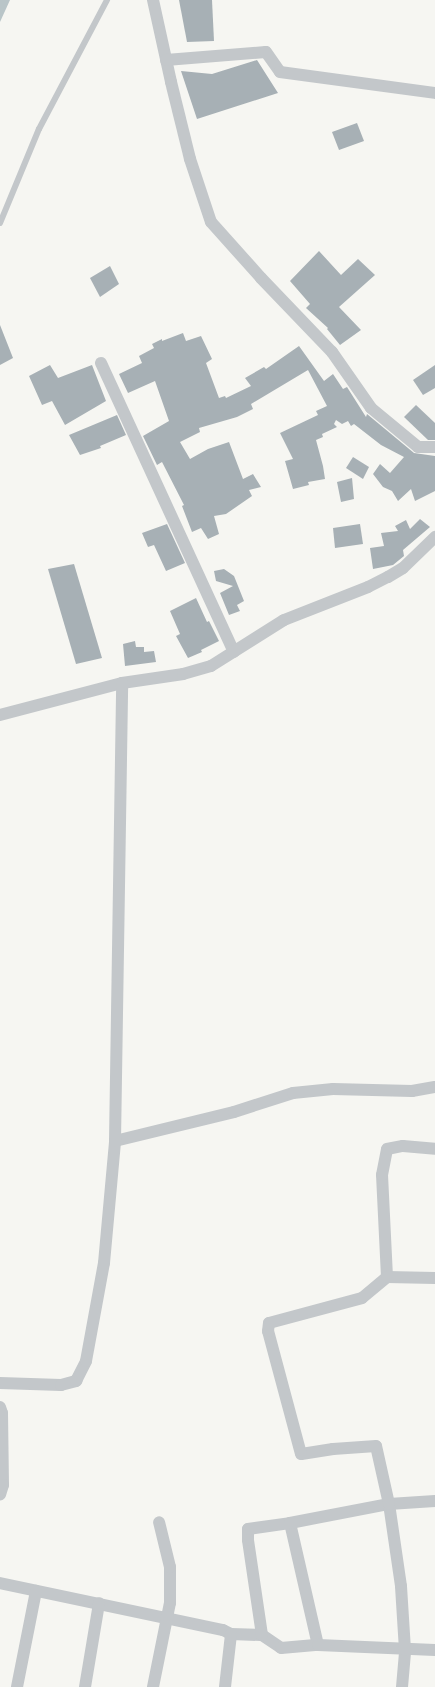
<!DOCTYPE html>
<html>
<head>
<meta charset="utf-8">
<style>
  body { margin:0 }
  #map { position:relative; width:435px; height:1687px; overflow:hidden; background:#f6f6f2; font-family:"Archivo Narrow",sans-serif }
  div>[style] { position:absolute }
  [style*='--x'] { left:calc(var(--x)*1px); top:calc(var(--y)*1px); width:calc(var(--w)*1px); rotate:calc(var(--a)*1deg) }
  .water>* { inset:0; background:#b9c5c8 }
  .building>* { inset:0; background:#a7b0b5 }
  .service>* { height:6px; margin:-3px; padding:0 3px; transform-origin:3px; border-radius:3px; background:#c3c7ca }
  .minor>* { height:12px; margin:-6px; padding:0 6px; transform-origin:6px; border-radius:6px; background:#c3c7ca }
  span { translate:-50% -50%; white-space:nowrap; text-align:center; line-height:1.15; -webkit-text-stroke:4px #fff; paint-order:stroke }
</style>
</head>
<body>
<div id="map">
  <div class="water">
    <div style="clip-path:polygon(0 0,10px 0,0 22px)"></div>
  </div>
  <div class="building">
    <div style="clip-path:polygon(179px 0,212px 0,214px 41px,187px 42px)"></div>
    <div style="clip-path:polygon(257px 60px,278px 93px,197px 119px,181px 71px,212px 74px)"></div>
    <div style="clip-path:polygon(357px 123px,364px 141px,339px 150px,332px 132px)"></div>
    <div style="clip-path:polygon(319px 251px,341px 275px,358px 259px,375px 275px,339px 307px,361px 330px,340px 345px,327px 329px,328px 328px,306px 308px,310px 304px,290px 281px)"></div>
    <div style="clip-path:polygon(110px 266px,119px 284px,100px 297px,90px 278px)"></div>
    <div style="clip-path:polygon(0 325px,13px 358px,0 365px)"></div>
    <div style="clip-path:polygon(183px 333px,186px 341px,201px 336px,212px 359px,206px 363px,219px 398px,225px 396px,226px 398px,251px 386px,245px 378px,264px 367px,266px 369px,299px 346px,324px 381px,333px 374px,343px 389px,347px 387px,366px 417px,367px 414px,414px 453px,435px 456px,435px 491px,415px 501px,411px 489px,398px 501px,392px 491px,383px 487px,373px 474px,380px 464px,390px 473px,404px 457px,381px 445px,354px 424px,351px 426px,348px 421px,342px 424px,336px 420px,334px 424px,337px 427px,322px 434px,323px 437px,316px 440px,323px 466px,325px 479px,308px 482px,309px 485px,293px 489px,285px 461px,293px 459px,280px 433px,318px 415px,316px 411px,327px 406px,308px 370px,251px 404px,253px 409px,237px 417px,199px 428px,200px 432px,180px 442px,190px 459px,208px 449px,229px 442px,243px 479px,253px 474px,261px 487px,249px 490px,252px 496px,226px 514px,214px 516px,219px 534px,208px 539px,201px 528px,192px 532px,182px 506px,184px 505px,162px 462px,157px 465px,143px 436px,169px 421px,155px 381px,128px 393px,119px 374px,142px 363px,139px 356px,154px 348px,152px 344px,162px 339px,162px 341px)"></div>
    <div style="clip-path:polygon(50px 365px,58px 378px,92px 365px,106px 401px,65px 425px,52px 401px,42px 405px,29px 376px)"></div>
    <div style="clip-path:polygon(435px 365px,435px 388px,423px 395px,413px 380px)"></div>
    <div style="clip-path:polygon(416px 405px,435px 423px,435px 440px,428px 440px,404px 417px)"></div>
    <div style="clip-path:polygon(117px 415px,126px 435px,100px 446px,101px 448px,80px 455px,69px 435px)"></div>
    <div style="clip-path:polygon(353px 457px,369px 467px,363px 479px,346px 468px)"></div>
    <div style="clip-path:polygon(352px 478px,354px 499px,341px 502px,337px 482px)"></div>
    <div style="clip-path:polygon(420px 519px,430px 527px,403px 550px,404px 556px,393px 565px,373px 569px,370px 548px,384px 546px,381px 533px,398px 531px,395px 526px,406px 520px,410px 529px)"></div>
    <div style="clip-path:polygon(167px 524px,185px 563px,166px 571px,154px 545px,148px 547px,142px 533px)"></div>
    <div style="clip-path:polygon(360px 524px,363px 544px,335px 548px,333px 528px)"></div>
    <div style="clip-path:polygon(74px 564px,102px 658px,76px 664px,48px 569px)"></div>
    <div style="clip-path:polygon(224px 569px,234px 576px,244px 601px,237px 605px,240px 611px,229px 615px,220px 593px,233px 586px,216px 581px,214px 571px)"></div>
    <div style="clip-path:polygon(196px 598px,207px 622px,209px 621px,219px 641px,201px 650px,202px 652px,188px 658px,176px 636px,180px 634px,170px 611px)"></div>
    <div style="clip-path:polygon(135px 641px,136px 647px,144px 647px,144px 652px,154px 651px,156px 662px,125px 666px,123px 644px)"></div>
  </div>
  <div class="service">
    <div style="--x:0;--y:223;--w:102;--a:-67.5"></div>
    <div style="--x:39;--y:129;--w:146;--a:-62.2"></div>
  </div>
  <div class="minor">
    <div style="--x:153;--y:0;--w:84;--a:77.6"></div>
    <div style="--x:171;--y:82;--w:79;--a:76.1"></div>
    <div style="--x:190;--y:159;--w:66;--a:71.6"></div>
    <div style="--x:211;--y:222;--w:75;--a:48.2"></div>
    <div style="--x:261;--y:278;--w:103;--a:46.2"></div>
    <div style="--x:332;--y:352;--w:68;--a:55.1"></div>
    <div style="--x:371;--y:408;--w:61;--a:39.7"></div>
    <div style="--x:418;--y:447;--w:17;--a:0"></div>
    <div style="--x:166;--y:60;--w:100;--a:-4.6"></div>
    <div style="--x:266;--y:52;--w:24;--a:55"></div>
    <div style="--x:280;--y:72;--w:156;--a:7.7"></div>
    <div style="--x:101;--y:363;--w:318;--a:65.3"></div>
    <div style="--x:0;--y:715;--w:126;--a:-14.7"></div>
    <div style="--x:122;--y:683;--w:62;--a:-8.4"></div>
    <div style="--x:183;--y:674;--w:29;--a:-16"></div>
    <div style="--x:211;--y:666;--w:86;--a:-32.2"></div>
    <div style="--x:284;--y:620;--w:90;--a:-21.4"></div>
    <div style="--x:368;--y:587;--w:22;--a:-27"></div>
    <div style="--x:388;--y:577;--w:17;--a:-31"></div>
    <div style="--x:403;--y:568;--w:45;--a:-44.1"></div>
    <div style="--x:115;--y:1141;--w:122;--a:-13.7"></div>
    <div style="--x:234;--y:1112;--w:62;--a:-17.9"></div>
    <div style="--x:293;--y:1093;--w:40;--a:-5.7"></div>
    <div style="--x:333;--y:1089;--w:79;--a:1.5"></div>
    <div style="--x:412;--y:1091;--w:23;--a:-10"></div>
    <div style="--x:387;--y:1277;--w:102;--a:-92.8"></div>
    <div style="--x:382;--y:1175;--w:26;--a:-79"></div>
    <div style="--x:387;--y:1149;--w:16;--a:-11"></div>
    <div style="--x:403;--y:1146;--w:32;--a:5"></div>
    <div style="--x:0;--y:1383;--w:61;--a:1.9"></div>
    <div style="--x:61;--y:1385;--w:16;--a:-15"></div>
    <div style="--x:76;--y:1381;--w:22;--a:-63"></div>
    <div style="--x:86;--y:1361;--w:100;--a:-79.6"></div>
    <div style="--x:104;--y:1263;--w:122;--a:-84.8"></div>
    <div style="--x:115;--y:1141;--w:458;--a:-89.1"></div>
    <div style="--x:0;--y:1407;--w:6;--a:72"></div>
    <div style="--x:2;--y:1413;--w:72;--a:89.2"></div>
    <div style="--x:3;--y:1485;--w:10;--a:107"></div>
    <div style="--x:290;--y:1523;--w:125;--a:77.1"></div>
    <div style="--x:0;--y:1583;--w:228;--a:11.9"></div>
    <div style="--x:223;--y:1630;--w:9;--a:27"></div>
    <div style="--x:231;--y:1634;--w:31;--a:2"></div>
    <div style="--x:262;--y:1635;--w:23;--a:34"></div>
    <div style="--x:281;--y:1648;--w:37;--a:-5"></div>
    <div style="--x:318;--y:1645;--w:117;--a:2.4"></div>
    <div style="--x:262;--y:1635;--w:96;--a:-98.4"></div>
    <div style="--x:248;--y:1540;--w:11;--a:-90"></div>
    <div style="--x:248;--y:1529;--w:42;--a:-8.1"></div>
    <div style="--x:290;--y:1523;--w:101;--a:-10.9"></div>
    <div style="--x:389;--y:1504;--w:46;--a:-3.7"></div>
    <div style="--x:17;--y:1687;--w:98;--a:-78.8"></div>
    <div style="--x:85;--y:1687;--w:85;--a:-80.5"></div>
    <div style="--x:153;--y:1687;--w:86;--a:-78.6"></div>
    <div style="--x:170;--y:1603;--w:36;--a:-90"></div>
    <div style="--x:170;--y:1567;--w:46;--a:-103.7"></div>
    <div style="--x:225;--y:1687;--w:53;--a:-83.5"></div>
    <div style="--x:402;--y:1687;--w:37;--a:-85"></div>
    <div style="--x:405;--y:1650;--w:64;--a:-93.6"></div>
    <div style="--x:401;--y:1586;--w:83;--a:-98.3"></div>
    <div style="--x:389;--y:1504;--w:59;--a:-102.6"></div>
    <div style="--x:376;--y:1446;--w:43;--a:176"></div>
    <div style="--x:333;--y:1449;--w:32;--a:171"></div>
    <div style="--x:301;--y:1454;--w:127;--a:-105"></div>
    <div style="--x:268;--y:1331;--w:8;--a:-83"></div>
    <div style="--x:269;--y:1323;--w:96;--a:-15"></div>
    <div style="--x:362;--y:1298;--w:33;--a:-40"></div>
    <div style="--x:387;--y:1277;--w:48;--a:1.2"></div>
  </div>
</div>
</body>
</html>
